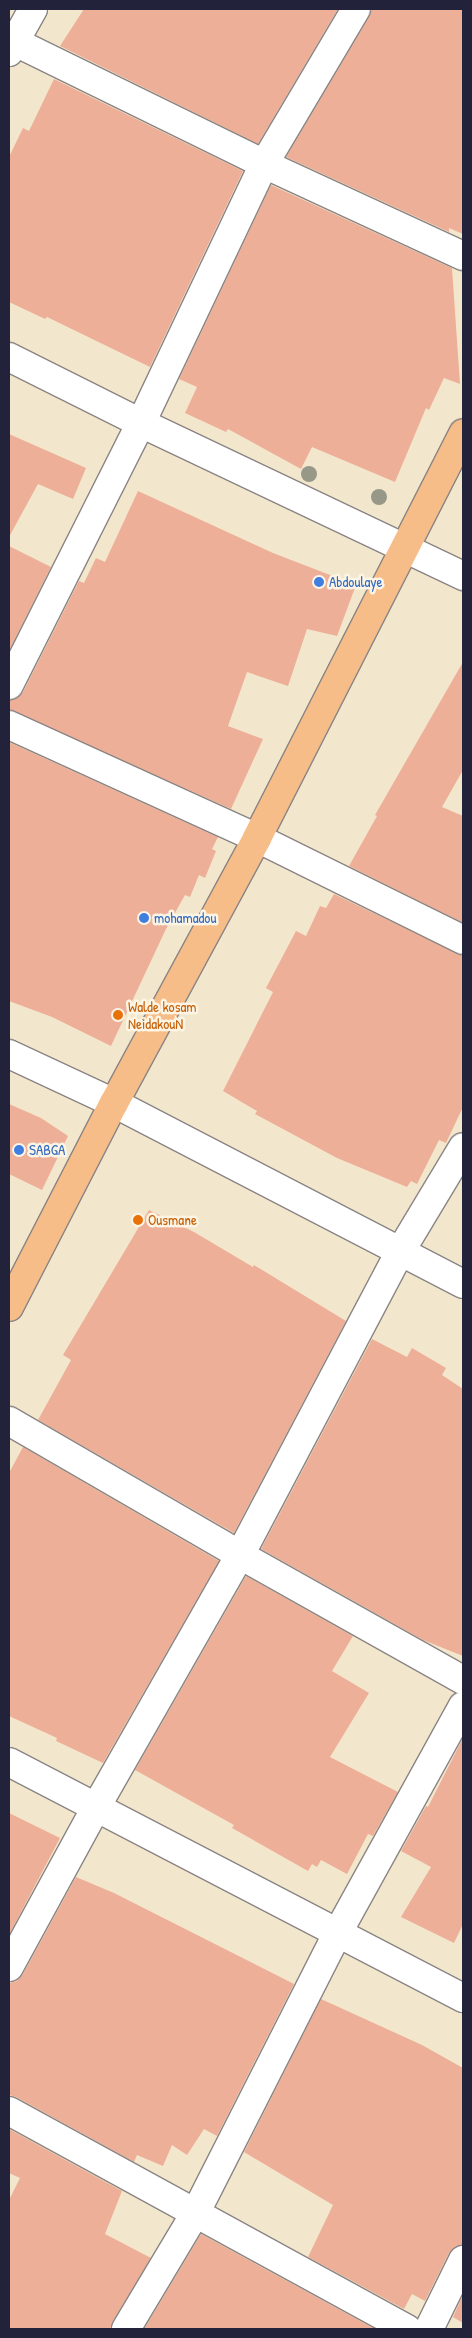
<!DOCTYPE html>
<html>
<head>
<meta charset="utf-8">
<style>
  body { margin:0 }
  #map { position:relative; width:472px; height:2338px; overflow:hidden; background:#f2e7cc; font-family:"Patrick Hand",sans-serif }
  div>[style] { position:absolute }
  [style*='--x'] { left:calc(var(--x)*1px); top:calc(var(--y)*1px); width:calc(var(--w)*1px); rotate:calc(var(--a)*1deg) }
  .building>* { inset:0; background:#eeaf98 }
  .roads { filter:drop-shadow(1px 0 #8a8484) drop-shadow(-1px 0 #8a8484) drop-shadow(0 1px #8a8484) drop-shadow(0 -1px #8a8484) }
  .minor>* { height:28px; margin:-14px; padding:0 14px; transform-origin:14px; border-radius:14px; background:#fff }
  .major>* { height:28px; margin:-14px; padding:0 14px; transform-origin:14px; border-radius:14px; background:#f7bd88 }
  .trees>* { width:16px; height:16px; margin:-8px; border-radius:50%; background:#979887 }
  .dots>* { width:14px; height:14px; translate:-50% -50%; box-sizing:border-box; border:2px solid #fcf5e5; border-radius:50% }
  span { translate:-50% -50%; white-space:nowrap; text-align:center; line-height:1.15; -webkit-text-stroke:5px #fcf5e5; paint-order:stroke }
  .shop-label { font-size:15px; color:#366cbe }
  .left { translate:0 -50%; text-align:left }
  .food-label { font-size:15px; color:#c56008 }
  .frame { position:absolute; inset:0; border:10px solid #22223b; pointer-events:none }
</style>
</head>
<body>
<div id="map">
  <div class="building">
    <div style="clip-path:polygon(84px 9px,338px 9px,258px 144px,60px 46px)"></div>
    <div style="clip-path:polygon(372px 9px,463px 9px,463px 234px,449px 228px,449px 232px,286px 157px,369px 17px)"></div>
    <div style="clip-path:polygon(54px 79px,243px 171px,150px 367px,47px 317px,45px 319px,9px 302px,9px 157px,23px 128px,29px 131px)"></div>
    <div style="clip-path:polygon(271px 185px,452px 268px,460px 384px,444px 378px,429px 410px,426px 408px,395px 482px,312px 447px,301px 469px,228px 429px,226px 432px,185px 413px,197px 387px,179px 379px)"></div>
    <div style="clip-path:polygon(9px 434px,86px 468px,73px 499px,38px 484px,9px 537px)"></div>
    <div style="clip-path:polygon(138px 491px,273px 553px,356px 585px,337px 636px,307px 629px,288px 686px,247px 672px,228px 726px,263px 739px,231px 809px,9px 710px,9px 700px,17px 698px,23px 692px,79px 581px,84px 583px,96px 558px,105px 562px)"></div>
    <div style="clip-path:polygon(9px 546px,51px 567px,9px 651px)"></div>
    <div style="clip-path:polygon(463px 662px,463px 770px,442px 807px,463px 816px,463px 923px,349px 866px,377px 816px,375px 815px)"></div>
    <div style="clip-path:polygon(9px 742px,218px 837px,212px 849px,216px 851px,205px 878px,199px 875px,190px 897px,185px 895px,166px 929px,111px 1046px,52px 1017px,9px 1001px)"></div>
    <div style="clip-path:polygon(334px 894px,463px 956px,463px 1107px,446px 1143px,439px 1140px,417px 1184px,411px 1181px,407px 1187px,337px 1158px,255px 1114px,257px 1111px,223px 1091px,273px 992px,266px 988px,296px 931px,306px 936px,320px 906px,326px 908px)"></div>
    <div style="clip-path:polygon(9px 1104px,41px 1118px,68px 1136px,42px 1190px,9px 1174px)"></div>
    <div style="clip-path:polygon(149px 1210px,194px 1232px,253px 1267px,254px 1265px,346px 1321px,234px 1533px,38px 1420px,71px 1360px,63px 1355px)"></div>
    <div style="clip-path:polygon(372px 1339px,407px 1357px,412px 1348px,446px 1368px,442px 1375px,463px 1389px,463px 1656px,423px 1640px,261px 1549px)"></div>
    <div style="clip-path:polygon(23px 1447px,219px 1561px,103px 1763px,56px 1741px,57px 1738px,9px 1716px,9px 1473px)"></div>
    <div style="clip-path:polygon(246px 1576px,353px 1636px,332px 1671px,369px 1693px,330px 1757px,398px 1792px,373px 1836px,368px 1834px,347px 1874px,321px 1860px,317px 1867px,312px 1864px,308px 1871px,232px 1828px,234px 1825px,135px 1770px)"></div>
    <div style="clip-path:polygon(463px 1738px,463px 1924px,454px 1943px,401px 1917px,431px 1867px,401px 1851px,426px 1806px,428px 1807px)"></div>
    <div style="clip-path:polygon(9px 1813px,60px 1838px,9px 1935px)"></div>
    <div style="clip-path:polygon(76px 1877px,114px 1893px,294px 1984px,217px 2136px,204px 2129px,187px 2155px,172px 2145px,163px 2166px,137px 2155px,134px 2162px,16px 2097px,9px 2095px,9px 1983px,17px 1981px,23px 1974px)"></div>
    <div style="clip-path:polygon(321px 1999px,422px 2045px,463px 2068px,463px 2245px,455px 2247px,449px 2253px,425px 2301px,412px 2294px,404px 2309px,308px 2257px,333px 2205px,244px 2152px)"></div>
    <div style="clip-path:polygon(9px 2129px,122px 2191px,105px 2234px,151px 2258px,113px 2321px,110px 2329px,9px 2329px,9px 2200px,20px 2178px,9px 2173px)"></div>
    <div style="clip-path:polygon(201px 2234px,375px 2329px,144px 2329px)"></div>
    <div style="clip-path:polygon(463px 2295px,463px 2323px,453px 2317px)"></div>
  </div>
  <div class="roads">
    <div class="minor">
      <div style="--x:9;--y:39;--w:284;--a:26.1"></div>
      <div style="--x:264;--y:164;--w:219;--a:24.8"></div>
      <div style="--x:9;--y:52;--w:49;--a:-60.8"></div>
      <div style="--x:9;--y:357;--w:148;--a:26.6"></div>
      <div style="--x:141;--y:423;--w:357;--a:25.4"></div>
      <div style="--x:9;--y:685;--w:293;--a:-63.3"></div>
      <div style="--x:141;--y:423;--w:287;--a:-64.6"></div>
      <div style="--x:264;--y:164;--w:180;--a:-59.3"></div>
      <div style="--x:9;--y:725;--w:273;--a:24.5"></div>
      <div style="--x:257;--y:838;--w:230;--a:26.3"></div>
      <div style="--x:9;--y:1054;--w:116;--a:25"></div>
      <div style="--x:114;--y:1103;--w:393;--a:27.4"></div>
      <div style="--x:9;--y:1421;--w:267;--a:30.1"></div>
      <div style="--x:240;--y:1555;--w:256;--a:29.3"></div>
      <div style="--x:9;--y:1762;--w:512;--a:27.47"></div>
      <div style="--x:9;--y:1967;--w:180;--a:-61.4"></div>
      <div style="--x:95;--y:1809;--w:292;--a:-60.3"></div>
      <div style="--x:240;--y:1555;--w:343;--a:-62.2"></div>
      <div style="--x:400;--y:1252;--w:122;--a:-59"></div>
      <div style="--x:9;--y:2111;--w:454;--a:28.7"></div>
      <div style="--x:126;--y:2329;--w:136;--a:-59.1"></div>
      <div style="--x:196;--y:2212;--w:312;--a:-63.1"></div>
      <div style="--x:337;--y:1934;--w:260;--a:-61.1"></div>
      <div style="--x:429;--y:2329;--w:77;--a:-63.8"></div>
    </div>
    <div class="major">
      <div style="--x:9;--y:1307;--w:229;--a:-62.8"></div>
      <div style="--x:114;--y:1103;--w:301;--a:-61.6"></div>
      <div style="--x:257;--y:838;--w:454;--a:-63"></div>
    </div>
  </div>
  <div class="trees">
    <div style="left:309px;top:474px"></div>
    <div style="left:379px;top:497px"></div>
  </div>
  <div class="dots">
    <div style="left:319px;top:582px;background:#3f7fe0"></div>
    <div style="left:144px;top:918px;background:#3f7fe0"></div>
    <div style="left:118px;top:1015px;background:#e8710a"></div>
    <div style="left:19px;top:1150px;background:#3f7fe0"></div>
    <div style="left:138px;top:1220px;background:#e8710a"></div>
  </div>
  <div class="shop-label">
    <span class="left" style="left:329px;top:582px">Abdoulaye</span>
    <span class="left" style="left:154px;top:918px">mohamadou</span>
    <span class="left" style="left:29px;top:1150px">SABGA</span>
  </div>
  <div class="food-label">
    <span class="left" style="left:128px;top:1015px">Walde kosam<br>NeidakouN</span>
    <span class="left" style="left:148px;top:1220px">Ousmane</span>
  </div>
  <div class="frame"></div>
</div>
</body>
</html>
